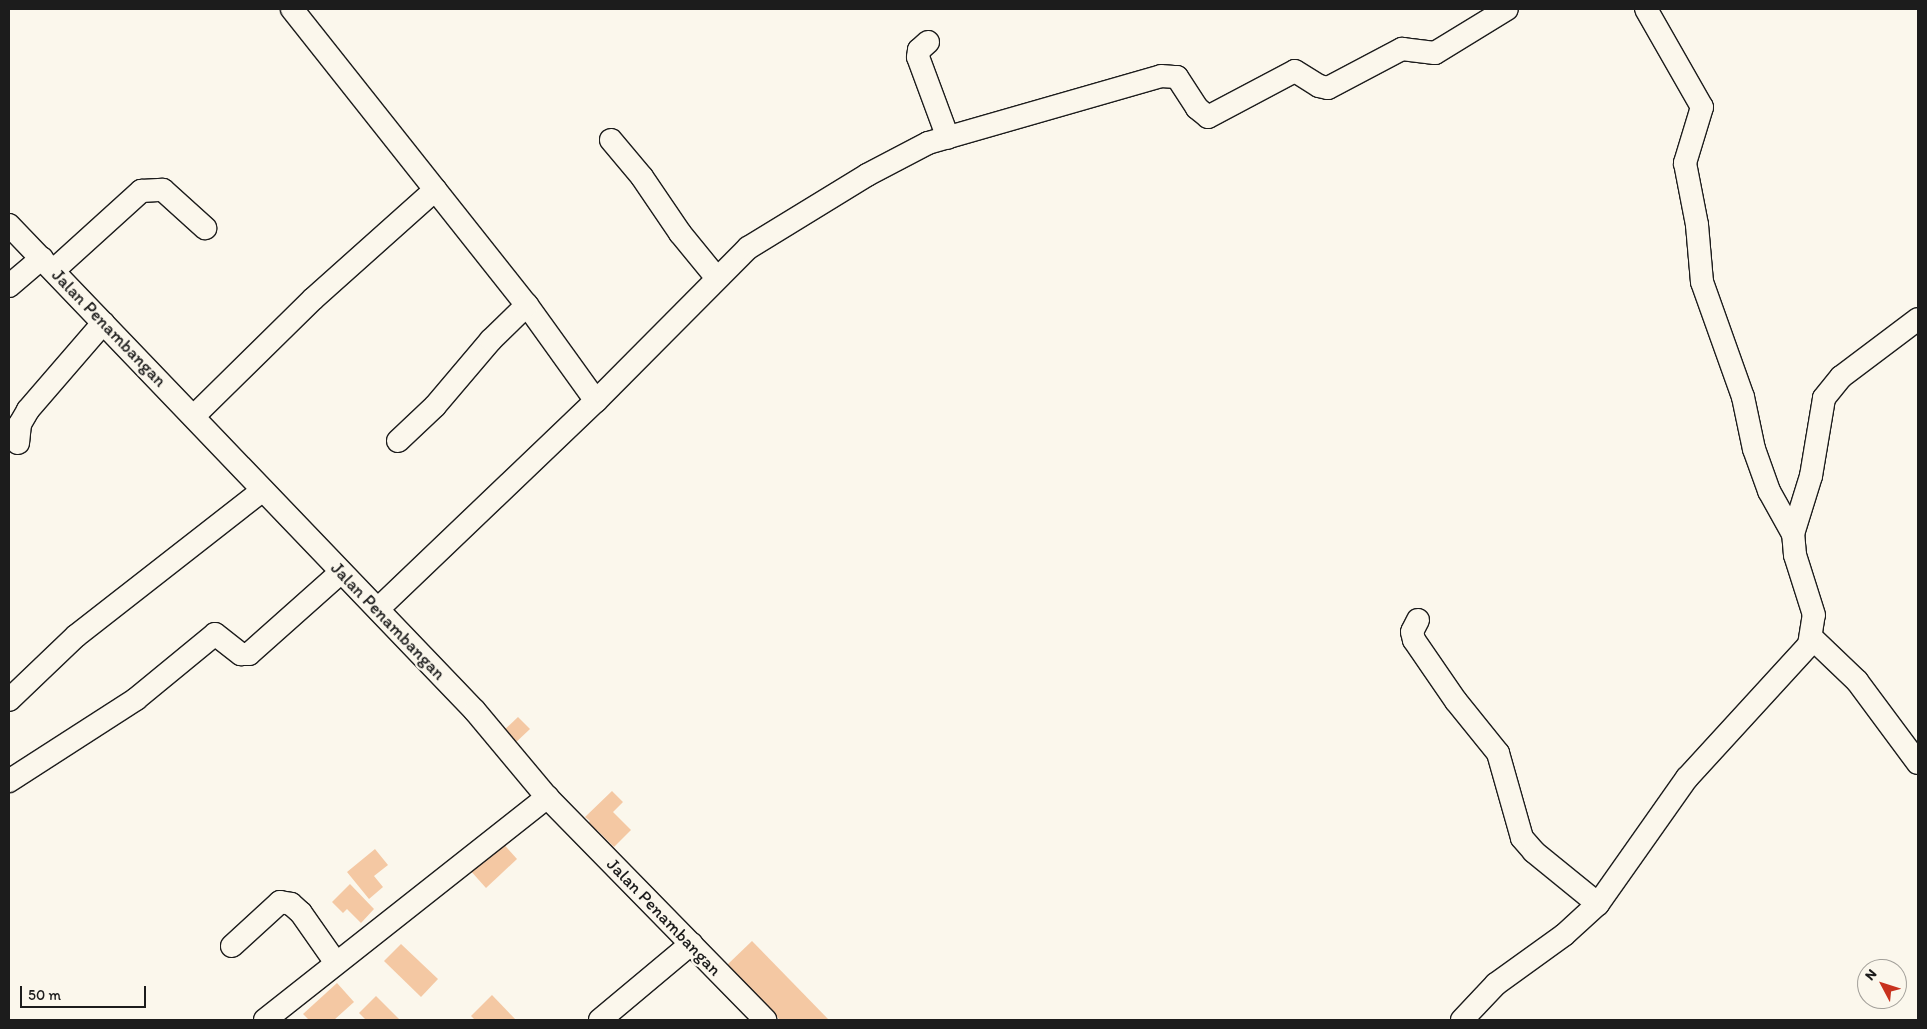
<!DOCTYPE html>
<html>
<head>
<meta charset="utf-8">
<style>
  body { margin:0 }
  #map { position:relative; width:1927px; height:1029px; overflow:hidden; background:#fbf7ec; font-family:Itim,sans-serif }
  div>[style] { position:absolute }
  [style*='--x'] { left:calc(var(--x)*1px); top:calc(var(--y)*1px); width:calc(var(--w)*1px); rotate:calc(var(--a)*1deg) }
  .building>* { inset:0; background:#f4c8a3 }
  .roads { filter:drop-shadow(1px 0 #1c1c1c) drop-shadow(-1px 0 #1c1c1c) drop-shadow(0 1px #1c1c1c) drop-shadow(0 -1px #1c1c1c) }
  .minor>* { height:22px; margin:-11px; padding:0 11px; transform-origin:11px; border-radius:11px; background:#fbf7ec }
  span { translate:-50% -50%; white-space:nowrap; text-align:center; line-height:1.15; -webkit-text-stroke:4.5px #fbf7ec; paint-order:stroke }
  .street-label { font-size:18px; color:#1c1c1c }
  .frame { position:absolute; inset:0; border:10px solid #1c1c1c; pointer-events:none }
  .north { position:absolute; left:1857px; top:959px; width:50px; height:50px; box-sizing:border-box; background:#fbf7ec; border:1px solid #a29f99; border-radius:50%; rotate:310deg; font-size:14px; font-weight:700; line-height:20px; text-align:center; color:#1c1c1c }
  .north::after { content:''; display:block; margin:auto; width:18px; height:22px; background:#c8321e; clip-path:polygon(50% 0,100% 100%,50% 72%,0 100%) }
  .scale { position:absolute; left:20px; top:986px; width:126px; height:22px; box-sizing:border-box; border:2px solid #1c1c1c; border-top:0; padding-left:6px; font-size:15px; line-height:18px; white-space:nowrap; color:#1c1c1c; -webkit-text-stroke:4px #fbf7ec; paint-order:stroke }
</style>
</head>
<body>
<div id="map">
  <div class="building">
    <div style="clip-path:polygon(518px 717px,530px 729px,512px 746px,500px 734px)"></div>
    <div style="clip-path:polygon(612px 791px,623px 802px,613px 812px,631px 830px,614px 847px,597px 830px,592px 834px,584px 826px,590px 821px,585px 817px)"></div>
    <div style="clip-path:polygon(500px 840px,517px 859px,486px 888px,469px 869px)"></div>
    <div style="clip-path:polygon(375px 849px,388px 865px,374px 876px,383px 887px,369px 899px,347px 872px)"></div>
    <div style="clip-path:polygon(350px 884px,374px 909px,361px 923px,347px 909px,343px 913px,332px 902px)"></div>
    <div style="clip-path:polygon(752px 941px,829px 1020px,780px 1020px,727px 965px)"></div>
    <div style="clip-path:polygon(401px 944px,438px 979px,421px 997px,384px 961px)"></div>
    <div style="clip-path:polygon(337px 983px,354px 1002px,334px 1020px,309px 1020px,303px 1014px)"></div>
    <div style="clip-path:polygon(492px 995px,516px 1020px,475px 1020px,471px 1016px)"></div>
    <div style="clip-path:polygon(376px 996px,400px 1020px,366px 1020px,359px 1013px)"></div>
  </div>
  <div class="roads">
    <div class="minor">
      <div style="--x:292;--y:9;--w:378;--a:51.6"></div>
      <div style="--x:527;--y:305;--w:118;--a:54.3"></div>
      <div style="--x:1646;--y:9;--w:113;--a:60.3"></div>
      <div style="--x:1702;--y:107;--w:59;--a:106.9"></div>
      <div style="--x:1685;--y:163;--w:63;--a:79"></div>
      <div style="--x:1697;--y:225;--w:57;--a:85"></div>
      <div style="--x:1702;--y:282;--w:122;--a:70.4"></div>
      <div style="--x:1743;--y:397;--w:53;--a:78.1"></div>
      <div style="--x:1754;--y:449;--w:45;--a:70.3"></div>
      <div style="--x:1769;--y:491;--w:49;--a:60.8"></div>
      <div style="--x:928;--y:42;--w:12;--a:138"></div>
      <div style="--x:919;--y:50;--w:7;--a:98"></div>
      <div style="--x:918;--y:57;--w:86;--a:69.7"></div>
      <div style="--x:611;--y:140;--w:48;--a:50"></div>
      <div style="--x:642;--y:177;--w:68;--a:55.8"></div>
      <div style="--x:680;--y:233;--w:57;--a:50.7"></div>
      <div style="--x:9;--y:225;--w:673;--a:46.2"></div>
      <div style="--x:475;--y:711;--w:112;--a:50.1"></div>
      <div style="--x:547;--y:797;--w:312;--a:45.6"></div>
      <div style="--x:54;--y:270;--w:118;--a:-42.2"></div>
      <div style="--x:141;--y:191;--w:22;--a:-3"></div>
      <div style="--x:163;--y:190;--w:57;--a:42.1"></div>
      <div style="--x:9;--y:286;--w:43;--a:-40.3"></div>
      <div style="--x:194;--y:416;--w:167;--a:-44.5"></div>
      <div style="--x:313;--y:299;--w:164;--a:-41.8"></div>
      <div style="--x:398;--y:441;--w:51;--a:-43.4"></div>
      <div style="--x:435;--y:406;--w:87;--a:-49.7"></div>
      <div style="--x:491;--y:340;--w:50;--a:-44.2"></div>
      <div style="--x:18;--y:443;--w:19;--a:-84"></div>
      <div style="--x:20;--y:424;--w:16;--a:-60"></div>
      <div style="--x:28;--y:410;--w:115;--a:-49.2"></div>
      <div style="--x:378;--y:609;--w:301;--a:-43.7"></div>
      <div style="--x:596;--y:401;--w:216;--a:-45.2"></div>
      <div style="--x:748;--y:248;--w:140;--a:-31.5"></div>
      <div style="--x:867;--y:175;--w:69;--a:-27.7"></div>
      <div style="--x:928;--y:143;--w:242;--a:-16"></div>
      <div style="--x:1161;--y:76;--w:16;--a:4"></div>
      <div style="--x:1177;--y:77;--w:37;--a:57"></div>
      <div style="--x:1197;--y:108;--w:14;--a:39"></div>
      <div style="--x:1208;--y:117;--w:98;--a:-27.9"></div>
      <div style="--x:1295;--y:71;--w:28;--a:32"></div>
      <div style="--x:1319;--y:86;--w:9;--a:13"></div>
      <div style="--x:1328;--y:88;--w:84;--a:-27.8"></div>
      <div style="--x:1402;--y:49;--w:33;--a:7"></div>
      <div style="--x:1435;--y:53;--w:84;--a:-31.4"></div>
      <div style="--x:1418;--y:620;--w:13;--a:117"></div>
      <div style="--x:1412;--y:632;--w:8;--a:76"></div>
      <div style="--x:1414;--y:640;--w:74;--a:55.5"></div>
      <div style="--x:1456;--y:701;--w:67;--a:51.1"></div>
      <div style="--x:1498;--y:753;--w:88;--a:74.2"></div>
      <div style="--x:1522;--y:838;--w:18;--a:49"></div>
      <div style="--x:1534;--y:852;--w:82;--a:39.1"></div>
      <div style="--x:1811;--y:637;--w:64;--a:43.7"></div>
      <div style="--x:1857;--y:681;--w:102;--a:53.4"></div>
      <div style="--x:9;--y:700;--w:93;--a:-43.7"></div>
      <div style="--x:76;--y:636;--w:237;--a:-38"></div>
      <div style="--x:9;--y:781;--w:151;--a:-32.8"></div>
      <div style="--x:136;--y:699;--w:102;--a:-39.4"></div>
      <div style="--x:215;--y:634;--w:33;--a:38"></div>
      <div style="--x:241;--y:654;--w:8;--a:0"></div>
      <div style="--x:249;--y:654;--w:123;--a:-41.7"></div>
      <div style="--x:232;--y:946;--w:65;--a:-42.5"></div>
      <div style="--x:280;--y:902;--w:11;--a:10"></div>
      <div style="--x:291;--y:904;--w:13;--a:42"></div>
      <div style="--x:301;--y:913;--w:61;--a:55"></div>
      <div style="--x:265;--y:1020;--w:360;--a:-38.3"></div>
      <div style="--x:600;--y:1020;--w:119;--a:-39.9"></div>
      <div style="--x:1462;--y:1020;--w:50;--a:-46.6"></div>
      <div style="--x:1496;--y:984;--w:84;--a:-35.8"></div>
      <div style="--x:1564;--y:935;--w:46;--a:-42.4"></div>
      <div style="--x:1598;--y:904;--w:154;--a:-54.8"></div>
      <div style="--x:1687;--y:778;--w:180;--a:-47.5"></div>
      <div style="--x:1809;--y:645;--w:30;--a:-81"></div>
      <div style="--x:1814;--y:615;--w:63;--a:-107.6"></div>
      <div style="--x:1795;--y:555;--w:21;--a:-95"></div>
      <div style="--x:1793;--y:534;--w:61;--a:-72.8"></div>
      <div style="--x:1811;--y:476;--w:79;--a:-80.5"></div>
      <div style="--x:1824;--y:398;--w:27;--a:-51"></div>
      <div style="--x:1841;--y:377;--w:96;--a:-37"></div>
    </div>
  </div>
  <div class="street-label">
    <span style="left:109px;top:328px;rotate:46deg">Jalan Penambangan</span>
    <span style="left:388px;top:621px;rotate:46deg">Jalan Penambangan</span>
    <span style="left:664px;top:917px;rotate:46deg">Jalan Penambangan</span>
  </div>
  <div class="frame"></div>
  <div class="north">N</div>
  <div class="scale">50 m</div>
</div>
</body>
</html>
